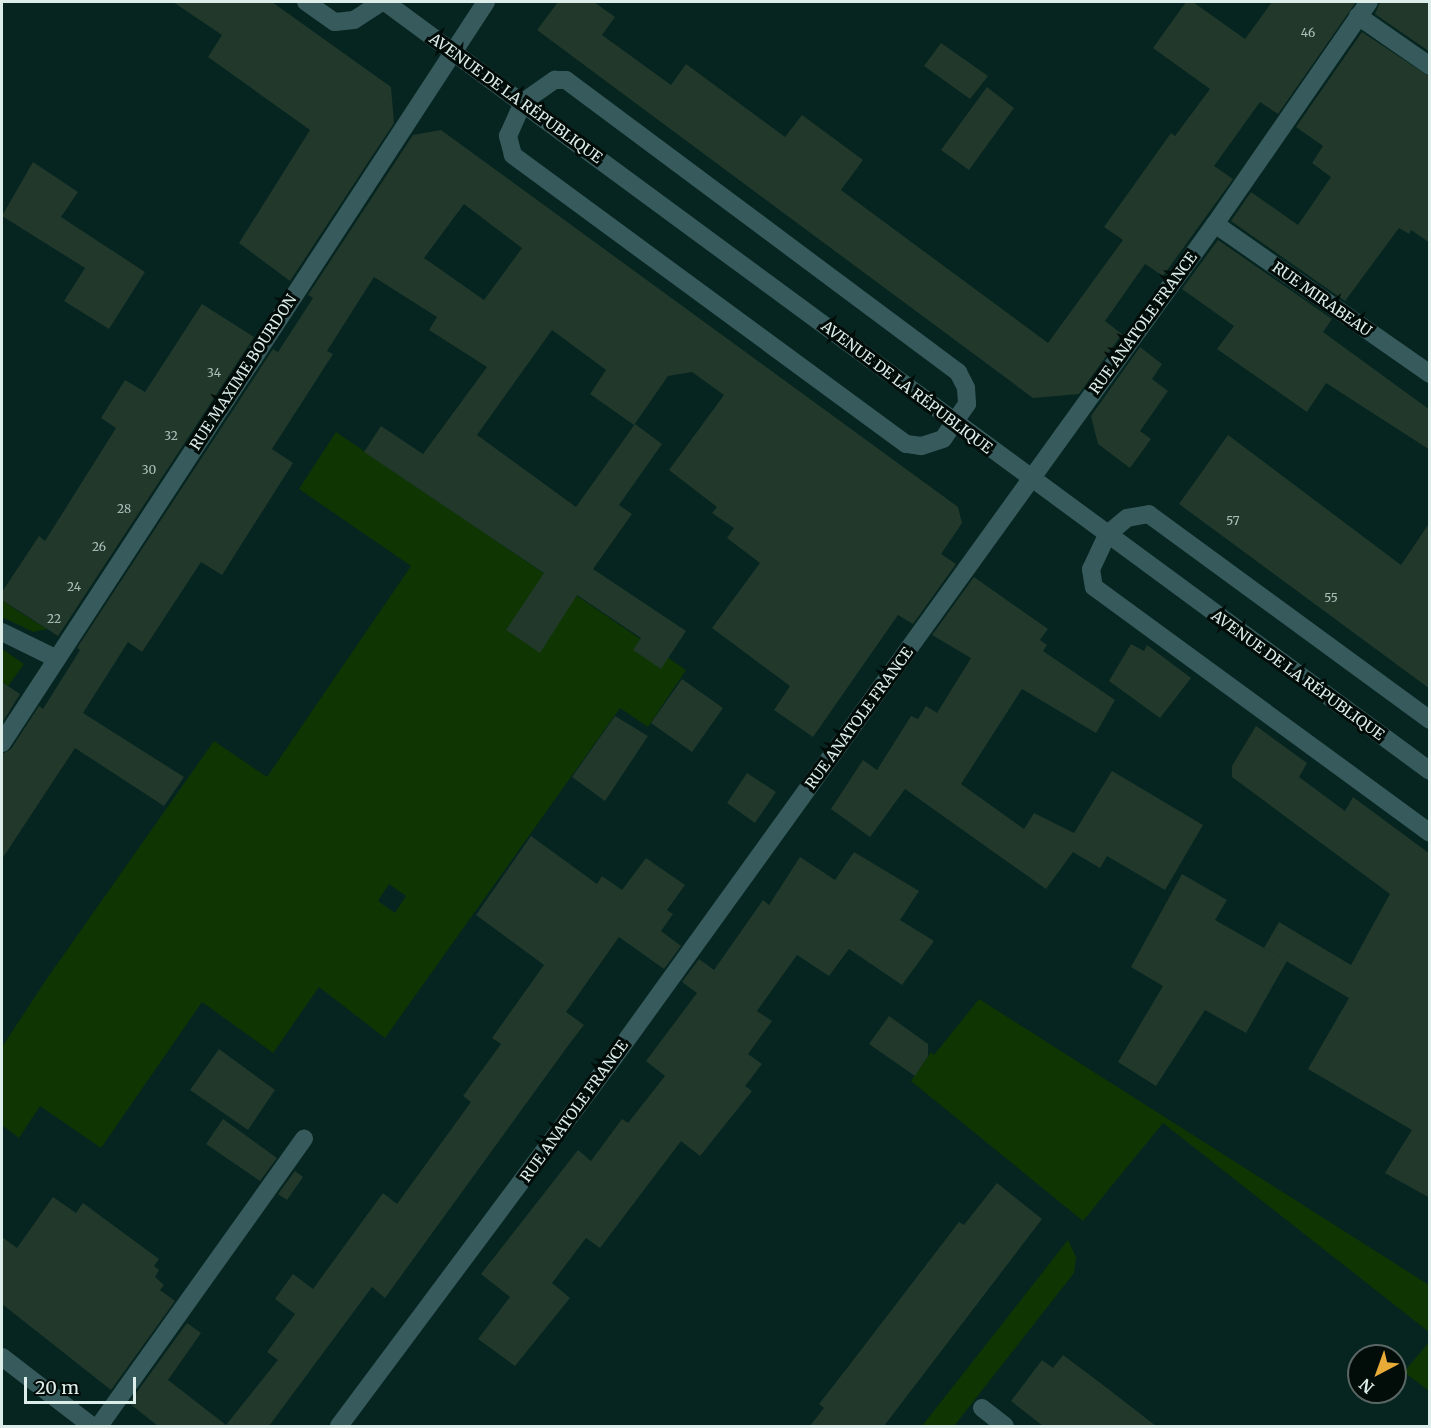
<!DOCTYPE html>
<html>
<head>
<meta charset="utf-8">
<style>
  body { margin:0 }
  #map { position:relative; width:1431px; height:1428px; overflow:hidden; background:#062520; font-family:Merriweather,serif }
  div>[style] { position:absolute }
  [style*='--x'] { left:calc(var(--x)*1px); top:calc(var(--y)*1px); width:calc(var(--w)*1px); rotate:calc(var(--a)*1deg) }
  .green>* { inset:0; background:#0f3503 }
  .building>* { inset:0; background:#21382b }
  .service>* { height:18px; margin:-9px; padding:0 9px; transform-origin:9px; border-radius:9px; background:#375a5c }
  .minor>* { height:18px; margin:-9px; padding:0 9px; transform-origin:9px; border-radius:9px; background:#375a5c }
  span { translate:-50% -50%; white-space:nowrap; text-align:center; line-height:1.15; -webkit-text-stroke:6px #020c09; paint-order:stroke }
  .number-label { font-size:12px; color:#aec0ba }
  .number-label span { -webkit-text-stroke-width:0 }
  .street-label { font-size:15px; color:#ddeeea }
  .frame { position:absolute; inset:0; border:3px solid #ddeeea; pointer-events:none }
  .north { position:absolute; left:1347px; top:1344px; width:60px; height:60px; box-sizing:border-box; background:#020c09; border:2px solid #5a6663; border-radius:50%; rotate:221deg; font-size:16px; font-weight:700; line-height:24px; text-align:center; color:#ddeeea }
  .north::after { content:''; display:block; margin:auto; width:21px; height:27px; background:#e9ab38; clip-path:polygon(50% 0,100% 100%,50% 72%,0 100%) }
  .scale { position:absolute; left:24px; top:1377px; width:112px; height:27px; box-sizing:border-box; border:3px solid #ddeeea; border-top:0; padding-left:8px; font-size:18px; line-height:21px; white-space:nowrap; color:#ddeeea; -webkit-text-stroke:4px #020c09; paint-order:stroke }
</style>
</head>
<body>
<div id="map">
  <div class="green">
    <div style="clip-path:polygon(evenodd,336px 432px,686px 670px,648px 727px,620px 708px,385px 1038px,319px 987px,273px 1053px,202px 1002px,101px 1148px,40px 1106px,19px 1138px,2px 1125px,2px 1047px,48px 977px,214px 741px,267px 777px,411px 566px,299px 489px,336px 432px,389px 884px,406px 896px,395px 913px,378px 901px,389px 884px)"></div>
    <div style="clip-path:polygon(2px 600px,21px 613px,47px 629px,33px 632px,2px 617px)"></div>
    <div style="clip-path:polygon(2px 649px,24px 664px,8px 686px,2px 682px)"></div>
    <div style="clip-path:polygon(979px 999px,1429px 1285px,1429px 1332px,1163px 1123px,1083px 1221px,911px 1081px,931px 1052px,934px 1055px)"></div>
    <div style="clip-path:polygon(1068px 1240px,1076px 1257px,1074px 1273px,954px 1426px,922px 1426px)"></div>
    <div style="clip-path:polygon(1429px 1342px,1429px 1391px,1404px 1372px)"></div>
  </div>
  <div class="building">
    <div style="clip-path:polygon(173px 2px,272px 2px,391px 87px,394px 123px,290px 281px,239px 243px,310px 130px,208px 57px,222px 35px)"></div>
    <div style="clip-path:polygon(558px 2px,594px 2px,615px 17px,602px 35px,671px 85px,686px 64px,785px 137px,802px 115px,863px 160px,841px 190px,1048px 343px,1123px 240px,1104px 227px,1171px 133px,1175px 136px,1210px 89px,1153px 48px,1186px 2px,1193px 2px,1245px 39px,1272px 2px,1356px 2px,1278px 114px,1260px 102px,1214px 166px,1233px 179px,1163px 276px,1145px 264px,1105px 321px,1122px 334px,1079px 394px,1033px 398px,537px 30px)"></div>
    <div style="clip-path:polygon(1380px 2px,1430px 2px,1430px 52px,1375px 14px)"></div>
    <div style="clip-path:polygon(1362px 32px,1430px 77px,1430px 243px,1411px 230px,1409px 234px,1399px 228px,1345px 301px,1231px 221px,1251px 192px,1298px 225px,1331px 177px,1312px 163px,1323px 146px,1296px 127px)"></div>
    <div style="clip-path:polygon(941px 43px,988px 76px,970px 99px,924px 66px)"></div>
    <div style="clip-path:polygon(987px 87px,1014px 108px,969px 170px,941px 150px)"></div>
    <div style="clip-path:polygon(evenodd,441px 130px,958px 507px,962px 523px,941px 554px,956px 564px,913px 624px,898px 615px,813px 737px,774px 710px,790px 686px,712px 628px,760px 563px,727px 538px,734px 528px,712px 513px,717px 507px,669px 470px,724px 395px,692px 372px,668px 376px,634px 425px,590px 394px,606px 370px,552px 330px,477px 435px,576px 507px,635px 424px,662px 444px,619px 505px,632px 514px,593px 569px,686px 631px,661px 669px,633px 650px,641px 638px,577px 595px,540px 653px,506px 630px,544px 573px,364px 452px,381px 426px,423px 454px,487px 367px,429px 330px,437px 317px,374px 277px,327px 351px,333px 354px,272px 449px,293px 463px,222px 575px,201px 562px,142px 652px,128px 642px,83px 713px,184px 777px,164px 806px,75px 748px,2px 859px,2px 754px,11px 749px,39px 706px,43px 709px,80px 650px,77px 648px,273px 349px,278px 352px,293px 329px,313px 298px,308px 295px,413px 135px,441px 130px,464px 204px,522px 248px,484px 300px,424px 258px,464px 204px)"></div>
    <div style="clip-path:polygon(33px 162px,78px 192px,61px 217px,145px 272px,109px 329px,64px 301px,85px 268px,2px 216px)"></div>
    <div style="clip-path:polygon(1218px 240px,1332px 319px,1323px 332px,1430px 410px,1430px 450px,1326px 383px,1307px 412px,1217px 349px,1234px 326px,1182px 289px)"></div>
    <div style="clip-path:polygon(202px 304px,254px 337px,58px 636px,2px 600px,2px 592px,39px 536px,45px 541px,116px 428px,101px 418px,125px 380px,145px 392px)"></div>
    <div style="clip-path:polygon(1140px 347px,1162px 364px,1152px 379px,1168px 391px,1140px 431px,1151px 439px,1130px 468px,1098px 444px,1091px 416px)"></div>
    <div style="clip-path:polygon(1228px 435px,1401px 565px,1430px 522px,1430px 689px,1179px 504px)"></div>
    <div style="clip-path:polygon(974px 577px,1048px 629px,1040px 640px,1047px 645px,1043px 651px,1115px 700px,1096px 733px,1022px 689px,961px 784px,1024px 829px,1034px 813px,1074px 833px,1112px 771px,1203px 825px,1165px 890px,1107px 856px,1100px 868px,1073px 852px,1046px 889px,905px 789px,870px 837px,831px 809px,863px 760px,877px 770px,911px 716px,918px 719px,926px 706px,937px 713px,971px 658px,932px 635px)"></div>
    <div style="clip-path:polygon(1131px 644px,1144px 651px,1147px 645px,1191px 678px,1160px 718px,1109px 681px)"></div>
    <div style="clip-path:polygon(682px 679px,723px 708px,692px 752px,651px 723px)"></div>
    <div style="clip-path:polygon(2px 682px,20px 694px,2px 723px)"></div>
    <div style="clip-path:polygon(615px 716px,648px 736px,605px 801px,572px 777px)"></div>
    <div style="clip-path:polygon(1256px 726px,1307px 763px,1299px 777px,1345px 811px,1353px 797px,1430px 854px,1430px 1198px,1385px 1173px,1412px 1130px,1308px 1069px,1349px 998px,1264px 948px,1279px 922px,1351px 965px,1390px 894px,1232px 777px,1232px 766px)"></div>
    <div style="clip-path:polygon(747px 773px,776px 792px,755px 823px,727px 803px)"></div>
    <div style="clip-path:polygon(531px 836px,597px 884px,602px 876px,622px 890px,646px 858px,685px 885px,667px 910px,673px 914px,661px 931px,681px 946px,664px 969px,619px 937px,566px 1012px,584px 1025px,570px 1043px,385px 1298px,372px 1287px,269px 1426px,158px 1426px,129px 1403px,187px 1323px,201px 1333px,168px 1380px,226px 1425px,278px 1360px,267px 1352px,295px 1314px,275px 1299px,293px 1274px,313px 1289px,383px 1193px,397px 1204px,471px 1102px,463px 1096px,501px 1044px,492px 1038px,544px 965px,476px 915px)"></div>
    <div style="clip-path:polygon(854px 852px,919px 891px,900px 920px,934px 941px,902px 985px,849px 949px,829px 976px,797px 955px,757px 1011px,772px 1021px,748px 1054px,762px 1064px,745px 1086px,752px 1091px,700px 1156px,681px 1141px,600px 1248px,586px 1238px,552px 1283px,570px 1298px,515px 1366px,478px 1339px,510px 1297px,481px 1274px,578px 1150px,591px 1161px,622px 1119px,628px 1123px,665px 1076px,646px 1061px,697px 993px,682px 982px,699px 959px,714px 970px,763px 900px,769px 905px,800px 857px,835px 880px)"></div>
    <div style="clip-path:polygon(1182px 874px,1227px 900px,1215px 920px,1287px 961px,1246px 1033px,1205px 1010px,1156px 1086px,1118px 1062px,1163px 986px,1131px 967px)"></div>
    <div style="clip-path:polygon(889px 1016px,928px 1044px,928px 1056px,915px 1076px,869px 1044px)"></div>
    <div style="clip-path:polygon(219px 1049px,275px 1090px,248px 1130px,190px 1090px)"></div>
    <div style="clip-path:polygon(223px 1119px,277px 1158px,260px 1181px,206px 1144px)"></div>
    <div style="clip-path:polygon(295px 1171px,303px 1177px,287px 1200px,278px 1194px)"></div>
    <div style="clip-path:polygon(997px 1183px,1042px 1219px,884px 1426px,810px 1426px,824px 1408px,819px 1404px,851px 1363px,959px 1222px,964px 1225px)"></div>
    <div style="clip-path:polygon(53px 1197px,76px 1213px,83px 1203px,159px 1259px,154px 1266px,159px 1270px,155px 1277px,164px 1285px,160px 1290px,175px 1301px,111px 1390px,2px 1304px,2px 1237px,17px 1248px)"></div>
    <div style="clip-path:polygon(1063px 1355px,1103px 1385px,1156px 1426px,1043px 1426px,1011px 1401px,1042px 1360px,1053px 1368px)"></div>
  </div>
  <div class="service">
    <div style="--x:306;--y:2;--w:35;--a:35"></div>
    <div style="--x:335;--y:22;--w:19;--a:-6"></div>
    <div style="--x:354;--y:20;--w:33;--a:-33"></div>
    <div style="--x:555;--y:80;--w:11;--a:0"></div>
    <div style="--x:566;--y:80;--w:489;--a:36.7"></div>
    <div style="--x:958;--y:372;--w:18;--a:63"></div>
    <div style="--x:966;--y:388;--w:16;--a:86"></div>
    <div style="--x:967;--y:404;--w:42;--a:124.4"></div>
    <div style="--x:943;--y:439;--w:23;--a:162"></div>
    <div style="--x:921;--y:446;--w:15;--a:-172"></div>
    <div style="--x:906;--y:444;--w:488;--a:-143.7"></div>
    <div style="--x:513;--y:155;--w:20;--a:-105"></div>
    <div style="--x:508;--y:136;--w:37;--a:-66"></div>
    <div style="--x:523;--y:102;--w:39;--a:-35"></div>
    <div style="--x:1430;--y:720;--w:348;--a:-143.8"></div>
    <div style="--x:1149;--y:514;--w:22;--a:170"></div>
    <div style="--x:1127;--y:518;--w:26;--a:140"></div>
    <div style="--x:1107;--y:535;--w:38;--a:115"></div>
    <div style="--x:1091;--y:569;--w:18;--a:81"></div>
    <div style="--x:1094;--y:587;--w:416;--a:36.2"></div>
    <div style="--x:99;--y:1426;--w:353;--a:-54.5"></div>
  </div>
  <div class="minor">
    <div style="--x:385;--y:2;--w:1297;--a:36.35"></div>
    <div style="--x:1358;--y:16;--w:88;--a:34.8"></div>
    <div style="--x:1215;--y:224;--w:262;--a:34.9"></div>
    <div style="--x:2;--y:632;--w:61;--a:26.1"></div>
    <div style="--x:2;--y:743;--w:885;--a:-56.85"></div>
    <div style="--x:2;--y:1357;--w:113;--a:37.5"></div>
    <div style="--x:982;--y:1408;--w:29;--a:38"></div>
    <div style="--x:339;--y:1426;--w:448;--a:-53.3"></div>
    <div style="--x:607;--y:1067;--w:1039;--a:-54.2"></div>
    <div style="--x:1215;--y:224;--w:270;--a:-55.3"></div>
  </div>
  <div class="number-label">
    <span style="left:1308px;top:33px">46</span>
    <span style="left:214px;top:373px">34</span>
    <span style="left:171px;top:436px">32</span>
    <span style="left:149px;top:470px">30</span>
    <span style="left:124px;top:509px">28</span>
    <span style="left:1233px;top:521px">57</span>
    <span style="left:99px;top:547px">26</span>
    <span style="left:74px;top:587px">24</span>
    <span style="left:1331px;top:598px">55</span>
    <span style="left:54px;top:619px">22</span>
  </div>
  <div class="street-label">
    <span style="left:516px;top:98px;rotate:36deg">AVENUE DE LA RÉPUBLIQUE</span>
    <span style="left:1322px;top:299px;rotate:35deg">RUE MIRABEAU</span>
    <span style="left:1143px;top:323px;rotate:-54deg">RUE ANATOLE FRANCE</span>
    <span style="left:243px;top:372px;rotate:-57deg">RUE MAXIME BOURDON</span>
    <span style="left:907px;top:387px;rotate:37deg">AVENUE DE LA RÉPUBLIQUE</span>
    <span style="left:1298px;top:675px;rotate:36deg">AVENUE DE LA RÉPUBLIQUE</span>
    <span style="left:859px;top:718px;rotate:-54deg">RUE ANATOLE FRANCE</span>
    <span style="left:574px;top:1111px;rotate:-54deg">RUE ANATOLE FRANCE</span>
  </div>
  <div class="frame"></div>
  <div class="north">N</div>
  <div class="scale">20 m</div>
</div>
</body>
</html>
